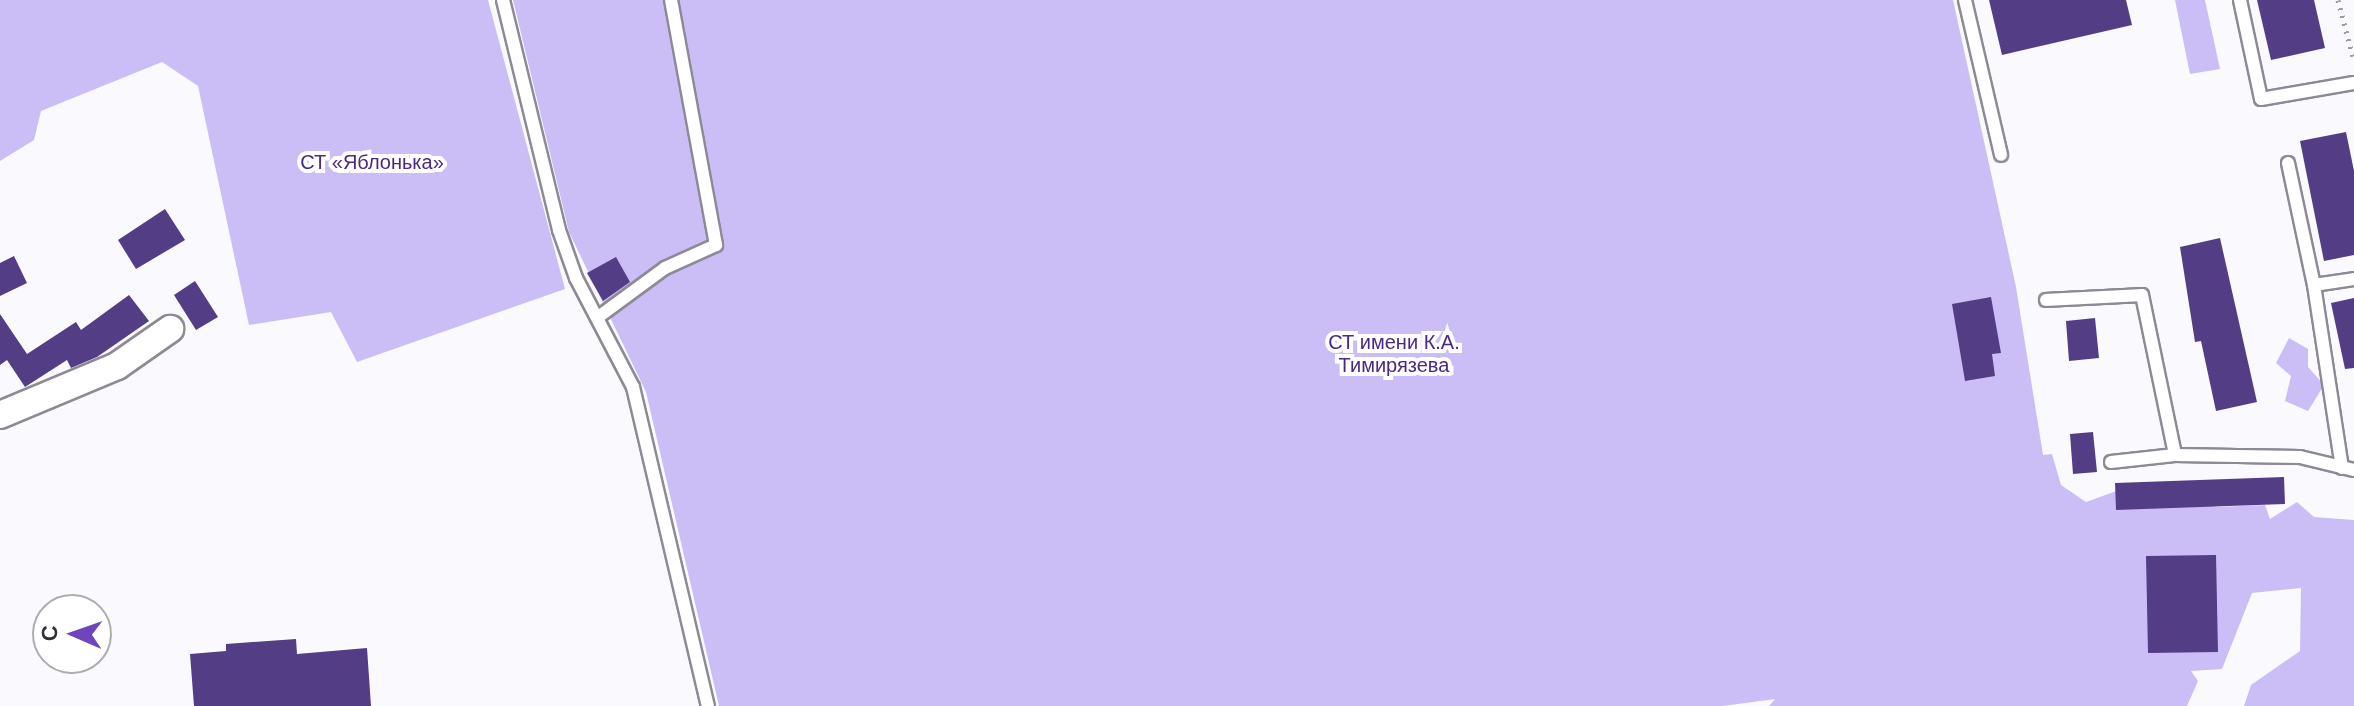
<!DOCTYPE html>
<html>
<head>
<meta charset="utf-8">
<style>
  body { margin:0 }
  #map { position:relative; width:2354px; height:706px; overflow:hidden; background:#faf9fe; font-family:Helvetica,sans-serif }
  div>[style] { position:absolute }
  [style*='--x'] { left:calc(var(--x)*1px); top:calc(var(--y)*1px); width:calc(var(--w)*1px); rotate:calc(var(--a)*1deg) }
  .green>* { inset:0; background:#cbbef6 }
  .building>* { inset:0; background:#533d84 }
  .path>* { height:5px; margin-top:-2.5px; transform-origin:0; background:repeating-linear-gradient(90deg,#9d9ca1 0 2px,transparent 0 8px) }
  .roads { filter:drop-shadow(2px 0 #8d8a95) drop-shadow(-2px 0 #8d8a95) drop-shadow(0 2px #8d8a95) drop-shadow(0 -2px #8d8a95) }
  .lane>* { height:12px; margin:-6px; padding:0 6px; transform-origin:6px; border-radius:6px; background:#fff }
  .street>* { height:26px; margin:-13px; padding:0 13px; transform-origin:13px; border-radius:13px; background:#fff }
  span { translate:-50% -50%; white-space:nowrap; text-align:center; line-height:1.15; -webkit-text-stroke:8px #fff; paint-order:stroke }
  .park-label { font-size:20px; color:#4a2985 }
  .north { position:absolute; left:32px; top:594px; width:80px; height:80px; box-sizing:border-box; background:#fff; border:2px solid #adadaf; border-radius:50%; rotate:272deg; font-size:22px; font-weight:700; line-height:32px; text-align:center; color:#323136 }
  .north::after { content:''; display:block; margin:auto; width:28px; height:36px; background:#6e45bd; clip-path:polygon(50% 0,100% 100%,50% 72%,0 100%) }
</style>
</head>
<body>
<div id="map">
  <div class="green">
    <div style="clip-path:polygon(0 0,488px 0,565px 289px,357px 362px,331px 312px,249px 325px,198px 86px,162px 62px,41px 111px,34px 140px,0 161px)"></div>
    <div style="clip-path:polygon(513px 0,1953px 0,2016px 287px,2043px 455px,2052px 454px,2061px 485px,2086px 502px,2122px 489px,2218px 507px,2265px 505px,2270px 519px,2297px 502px,2314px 517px,2354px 520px,2354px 706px,2244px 706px,2251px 685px,2300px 651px,2301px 588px,2252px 593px,2222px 669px,2191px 671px,2198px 681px,2187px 706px,1769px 706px,1775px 699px,1723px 706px,719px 706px,646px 392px,569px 232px)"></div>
    <div style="clip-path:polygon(2175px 0,2205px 0,2220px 69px,2190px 74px)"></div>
    <div style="clip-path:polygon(2289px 338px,2308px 349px,2308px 367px,2324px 385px,2308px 411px,2285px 401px,2291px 376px,2276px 363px)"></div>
  </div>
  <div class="building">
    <div style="clip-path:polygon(1989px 0,2126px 0,2132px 25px,2002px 55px)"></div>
    <div style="clip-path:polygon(2257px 0,2314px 0,2325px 48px,2271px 60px)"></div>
    <div style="clip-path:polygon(2346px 132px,2354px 171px,2354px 255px,2324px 261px,2300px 141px)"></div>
    <div style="clip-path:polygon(165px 209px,185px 240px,136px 269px,118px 240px)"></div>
    <div style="clip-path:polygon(2220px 238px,2257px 402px,2216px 411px,2201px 341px,2195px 342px,2180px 247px)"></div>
    <div style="clip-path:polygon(14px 256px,27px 283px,0 296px,0 263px)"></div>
    <div style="clip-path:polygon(616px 257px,630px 282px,603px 301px,587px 273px)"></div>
    <div style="clip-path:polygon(195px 281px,218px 317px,196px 330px,174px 295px)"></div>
    <div style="clip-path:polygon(129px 295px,149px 321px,97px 357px,71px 368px,67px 360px,25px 387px,7px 360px,0 365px,0 314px,27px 354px,76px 322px,81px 330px)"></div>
    <div style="clip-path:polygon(1991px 297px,2001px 353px,1992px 354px,1995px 376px,1965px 381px,1952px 304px)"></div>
    <div style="clip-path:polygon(2354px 298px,2354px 368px,2345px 369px,2331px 303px)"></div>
    <div style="clip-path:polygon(2095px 318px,2099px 358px,2069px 361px,2066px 321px)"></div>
    <div style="clip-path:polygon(2093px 432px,2097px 472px,2073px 474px,2070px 434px)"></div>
    <div style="clip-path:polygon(2284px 477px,2285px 504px,2116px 510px,2115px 483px)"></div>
    <div style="clip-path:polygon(2216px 555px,2218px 652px,2148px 653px,2146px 556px)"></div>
    <div style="clip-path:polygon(296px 639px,297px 654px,367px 648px,371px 706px,194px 706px,190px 654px,226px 651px,226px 644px)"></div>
  </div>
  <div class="path">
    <div style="--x:2338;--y:0;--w:63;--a:75.3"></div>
  </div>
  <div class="roads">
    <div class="lane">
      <div style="--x:503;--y:0;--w:237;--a:76.3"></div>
      <div style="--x:559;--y:230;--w:51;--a:70.5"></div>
      <div style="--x:576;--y:278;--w:123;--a:62.4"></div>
      <div style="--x:633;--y:387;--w:328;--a:76.8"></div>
      <div style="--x:1965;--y:0;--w:159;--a:76.9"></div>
      <div style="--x:2240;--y:0;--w:101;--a:78"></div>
      <div style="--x:2261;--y:99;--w:94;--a:-9.8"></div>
      <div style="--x:2288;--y:163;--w:125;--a:78"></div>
      <div style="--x:2314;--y:285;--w:40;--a:-8.5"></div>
      <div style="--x:2314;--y:285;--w:185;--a:81.3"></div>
      <div style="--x:2046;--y:300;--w:96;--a:-3"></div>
      <div style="--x:2142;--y:295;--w:163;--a:78.3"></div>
      <div style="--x:601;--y:315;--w:79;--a:-36.3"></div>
      <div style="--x:665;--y:268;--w:56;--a:-24.3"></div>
      <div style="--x:716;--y:245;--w:249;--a:-100.4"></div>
      <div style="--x:2111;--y:462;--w:64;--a:-6.2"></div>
      <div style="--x:2175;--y:455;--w:125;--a:0.9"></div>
      <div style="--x:2300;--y:457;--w:56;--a:13.5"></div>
    </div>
    <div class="street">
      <div style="--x:0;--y:415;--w:127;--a:-22.7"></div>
      <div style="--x:117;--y:366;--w:65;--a:-34.9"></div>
    </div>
  </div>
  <div class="park-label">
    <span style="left:372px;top:162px">СТ «Яблонька»</span>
    <span style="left:1394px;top:354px">СТ имени К.А.<br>Тимирязева</span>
  </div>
  <div class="north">С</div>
</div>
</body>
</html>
